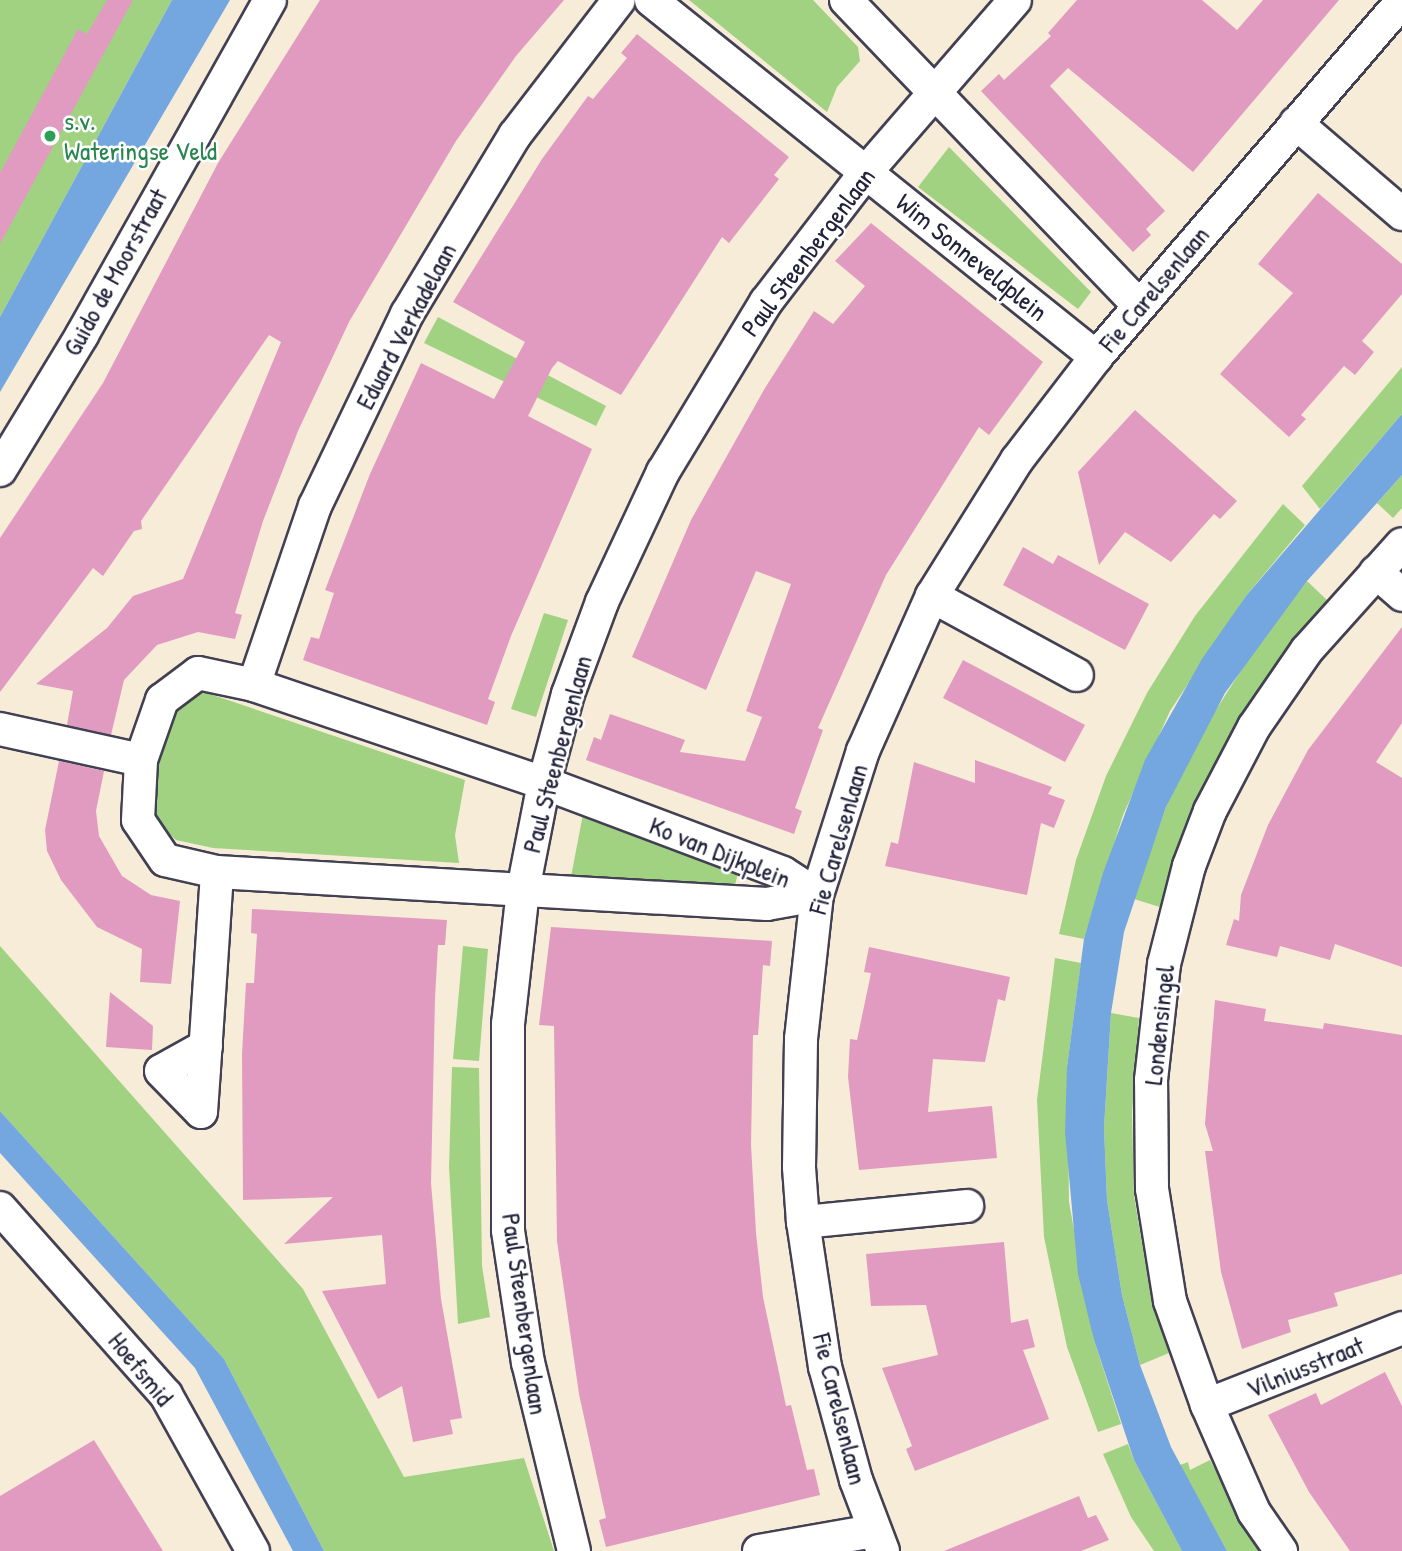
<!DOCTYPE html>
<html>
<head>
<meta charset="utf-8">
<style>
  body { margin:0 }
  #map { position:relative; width:1402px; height:1551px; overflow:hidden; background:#f6ecd8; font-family:"Patrick Hand",sans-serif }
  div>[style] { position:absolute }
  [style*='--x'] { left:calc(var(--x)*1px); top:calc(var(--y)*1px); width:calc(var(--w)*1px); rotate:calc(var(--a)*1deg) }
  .green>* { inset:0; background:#a0d281 }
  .water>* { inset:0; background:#74a6df }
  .building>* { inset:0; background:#e19bc0 }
  .roads { filter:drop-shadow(2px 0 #424053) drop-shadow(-2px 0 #424053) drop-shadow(0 2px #424053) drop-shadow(0 -2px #424053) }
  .street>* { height:32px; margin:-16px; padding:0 16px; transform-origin:16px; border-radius:16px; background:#fff }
  .dots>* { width:19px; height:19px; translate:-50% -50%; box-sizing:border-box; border:4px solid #fff; border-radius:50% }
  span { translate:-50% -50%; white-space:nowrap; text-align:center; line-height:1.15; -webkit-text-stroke:5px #fff; paint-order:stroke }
  .leisure-label { font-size:26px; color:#27864d }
  .left { translate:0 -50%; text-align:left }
  .street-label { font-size:26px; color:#22223b }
</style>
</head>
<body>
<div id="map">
  <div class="green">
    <div style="clip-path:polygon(0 0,172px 0,0 317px)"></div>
    <div style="clip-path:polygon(689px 0,813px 0,858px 47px,860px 61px,837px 87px,827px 112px)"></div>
    <div style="clip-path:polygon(949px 147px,1091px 292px,1078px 309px,918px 187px)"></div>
    <div style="clip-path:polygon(438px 317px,606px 406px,596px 426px,424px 343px)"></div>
    <div style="clip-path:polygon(1402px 367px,1402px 414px,1320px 509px,1302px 486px)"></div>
    <div style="clip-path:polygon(1402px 475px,1402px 508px,1393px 518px,1377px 503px)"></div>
    <div style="clip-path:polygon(1283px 504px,1305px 525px,1246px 596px,1170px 711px,1123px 815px,1084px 939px,1059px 934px,1076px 860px,1106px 776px,1147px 693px,1195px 616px)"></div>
    <div style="clip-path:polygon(1307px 581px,1328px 601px,1273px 672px,1163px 908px,1134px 899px,1166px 807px,1200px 735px,1256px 647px)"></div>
    <div style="clip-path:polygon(544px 613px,568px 620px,536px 717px,511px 709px)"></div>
    <div style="clip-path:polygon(192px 688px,465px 780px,455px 835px,459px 863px,213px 848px,176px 840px,157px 822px,152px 786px,163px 730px,172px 710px)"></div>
    <div style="clip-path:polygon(583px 814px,739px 869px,734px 889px,571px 877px)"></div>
    <div style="clip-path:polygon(0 946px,303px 1289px,404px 1477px,524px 1458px,554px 1551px,324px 1551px,224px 1359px,0 1111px)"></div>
    <div style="clip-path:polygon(463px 946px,488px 949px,479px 1061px,453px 1059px)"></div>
    <div style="clip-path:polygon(1055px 958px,1081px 963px,1067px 1067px,1069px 1202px,1094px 1340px,1121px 1424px,1098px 1432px,1067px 1347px,1044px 1237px,1037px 1100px)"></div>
    <div style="clip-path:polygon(1111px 1013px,1139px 1018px,1132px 1113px,1134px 1196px,1151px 1296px,1169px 1353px,1140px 1365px,1122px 1295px,1107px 1200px,1104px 1128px)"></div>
    <div style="clip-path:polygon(452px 1067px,479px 1068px,482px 1266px,490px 1317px,458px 1324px,449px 1167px)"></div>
    <div style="clip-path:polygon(1128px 1444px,1134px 1460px,1182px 1551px,1154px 1551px,1131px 1517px,1103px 1454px)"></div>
    <div style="clip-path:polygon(1210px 1460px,1242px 1522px,1262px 1551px,1227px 1551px,1180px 1465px,1188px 1462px,1190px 1470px)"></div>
  </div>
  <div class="water">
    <div style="clip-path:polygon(172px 0,230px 0,0 392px,0 317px)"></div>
    <div style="clip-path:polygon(1402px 414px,1402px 475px,1307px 581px,1225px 693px,1166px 807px,1124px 932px,1111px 1013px,1104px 1128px,1107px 1200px,1122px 1295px,1140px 1365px,1171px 1447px,1227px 1551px,1182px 1551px,1134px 1460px,1094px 1340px,1078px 1274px,1065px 1132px,1067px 1067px,1084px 939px,1103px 873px,1145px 760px,1202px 659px,1246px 596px)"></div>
    <div style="clip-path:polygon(0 1111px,224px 1359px,324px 1551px,293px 1551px,195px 1368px,0 1153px)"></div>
  </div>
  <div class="building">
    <div style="clip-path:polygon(107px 0,133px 0,0 244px,0 173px,78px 29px,87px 34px)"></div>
    <div style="clip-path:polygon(320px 0,564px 0,516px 56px,456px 141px,349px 322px,298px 431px,263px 521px,235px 613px,242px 615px,235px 639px,198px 632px,157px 645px,124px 680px,111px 735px,67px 725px,73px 691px,36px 684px,107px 628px,133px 596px,183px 579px,281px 342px,269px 335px,141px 521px,142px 529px,134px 531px,103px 576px,93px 568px,0 692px,0 538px,103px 383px,218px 163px)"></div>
    <div style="clip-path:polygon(1077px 0,1202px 0,1237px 30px,1263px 0,1339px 0,1193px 172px,1068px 68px,1050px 86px,1165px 211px,1146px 229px,1151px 235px,1133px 252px,981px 91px,999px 74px,1004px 80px,1051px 36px,1048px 33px)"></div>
    <div style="clip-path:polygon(637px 34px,789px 157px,774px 175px,779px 179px,729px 243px,722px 237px,621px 395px,558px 361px,552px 368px,528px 416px,592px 449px,511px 636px,488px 699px,495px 702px,487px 725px,303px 660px,311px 637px,319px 639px,334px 593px,325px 590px,370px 474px,421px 363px,494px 399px,525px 342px,453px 302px,542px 159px,588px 96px,593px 99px,627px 58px,621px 53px)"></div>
    <div style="clip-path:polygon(1318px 193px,1402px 264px,1402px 294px,1362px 341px,1374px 352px,1355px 375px,1344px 366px,1301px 415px,1306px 419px,1289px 437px,1220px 374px,1293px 293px,1258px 264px)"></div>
    <div style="clip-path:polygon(871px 223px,1043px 362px,989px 435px,979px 427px,886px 575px,818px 728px,823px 730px,795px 808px,802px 811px,794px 834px,586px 760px,594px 737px,601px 740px,610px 714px,685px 740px,680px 752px,745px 761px,762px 717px,746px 711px,791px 584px,756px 571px,706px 690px,632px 657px,691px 520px,765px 388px,814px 311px,833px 324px,865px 286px,835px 261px)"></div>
    <div style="clip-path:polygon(1135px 410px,1237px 501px,1220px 519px,1214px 514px,1171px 562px,1125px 532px,1099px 565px,1078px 472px)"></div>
    <div style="clip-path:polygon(1023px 547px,1053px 564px,1058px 555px,1149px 604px,1125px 650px,1003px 585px)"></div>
    <div style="clip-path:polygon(1402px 627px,1402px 723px,1376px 762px,1402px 778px,1402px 967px,1335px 944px,1330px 960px,1280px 946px,1277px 957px,1226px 945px,1234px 919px,1239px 921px,1241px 895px,1268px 825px,1308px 750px)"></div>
    <div style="clip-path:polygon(963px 660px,1085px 725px,1065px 762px,943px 698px)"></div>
    <div style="clip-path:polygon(975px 760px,1052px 787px,1048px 794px,1065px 800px,1054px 828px,1041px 823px,1027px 895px,885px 866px,891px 842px,898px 844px,914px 762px,975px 783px)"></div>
    <div style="clip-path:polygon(59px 761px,104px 771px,96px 811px,99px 836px,122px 876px,151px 895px,180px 901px,171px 984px,140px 982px,142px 949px,97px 927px,61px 880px,47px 851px,45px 830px)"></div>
    <div style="clip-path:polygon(252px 909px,447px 920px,445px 945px,438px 945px,435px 998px,431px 1183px,441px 1299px,462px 1418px,450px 1420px,453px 1434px,413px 1442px,402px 1386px,378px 1399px,322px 1291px,386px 1284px,382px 1235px,284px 1244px,333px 1197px,243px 1200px,242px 1054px,246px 983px,254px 983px,257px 934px,251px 933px)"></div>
    <div style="clip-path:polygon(551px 927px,772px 941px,770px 966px,763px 965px,758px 1035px,753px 1035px,751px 1145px,756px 1233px,763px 1297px,786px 1406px,791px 1405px,807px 1470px,814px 1469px,820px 1495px,606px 1547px,599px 1520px,606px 1518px,579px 1394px,557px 1241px,554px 1026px,539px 1025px)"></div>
    <div style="clip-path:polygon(869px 947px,1010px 977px,1005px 1001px,998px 999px,985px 1062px,933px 1059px,928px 1112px,992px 1106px,997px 1158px,859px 1170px,848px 1077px,850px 1039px,857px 1040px,871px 973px,864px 972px)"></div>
    <div style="clip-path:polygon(110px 992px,153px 1026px,152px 1050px,106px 1047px)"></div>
    <div style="clip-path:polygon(1215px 1000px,1266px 1009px,1264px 1021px,1323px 1029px,1324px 1023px,1402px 1035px,1402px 1274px,1334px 1293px,1338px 1306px,1288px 1320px,1291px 1332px,1242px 1349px,1221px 1272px,1205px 1151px,1213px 1151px,1205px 1124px)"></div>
    <div style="clip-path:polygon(1004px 1242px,1011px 1323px,1028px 1319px,1035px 1347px,1023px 1350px,1049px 1419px,915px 1471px,906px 1449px,912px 1446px,882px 1368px,938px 1355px,926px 1305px,871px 1306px,866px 1254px)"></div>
    <div style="clip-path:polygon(1385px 1372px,1402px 1406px,1402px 1551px,1350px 1551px,1309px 1492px,1268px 1415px,1316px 1393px,1321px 1405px)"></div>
    <div style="clip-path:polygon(94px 1440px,163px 1551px,0 1551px,0 1496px)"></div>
    <div style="clip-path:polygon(1079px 1496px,1088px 1518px,1096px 1515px,1109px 1540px,1081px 1551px,944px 1551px)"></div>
  </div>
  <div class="roads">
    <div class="street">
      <div style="--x:651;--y:0;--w:571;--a:38.74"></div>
      <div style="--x:846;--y:0;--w:424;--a:46.2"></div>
      <div style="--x:1296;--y:123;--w:140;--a:40.6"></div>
      <div style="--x:0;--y:470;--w:158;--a:-58.7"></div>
      <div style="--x:82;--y:335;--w:384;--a:-60.7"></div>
      <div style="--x:1376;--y:572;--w:35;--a:41"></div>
      <div style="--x:932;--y:596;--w:165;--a:28.6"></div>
      <div style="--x:198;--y:673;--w:57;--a:12.1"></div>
      <div style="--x:254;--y:685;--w:306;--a:18.7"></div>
      <div style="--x:544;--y:783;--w:255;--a:20.6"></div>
      <div style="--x:783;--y:873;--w:40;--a:32.9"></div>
      <div style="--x:817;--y:895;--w:51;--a:169.8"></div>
      <div style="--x:767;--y:904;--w:551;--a:-176.67"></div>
      <div style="--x:217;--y:872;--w:53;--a:-167"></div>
      <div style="--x:165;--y:860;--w:48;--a:-124"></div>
      <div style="--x:138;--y:820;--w:60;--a:-87.1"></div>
      <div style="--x:141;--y:760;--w:64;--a:-70.7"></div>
      <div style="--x:162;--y:700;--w:45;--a:-36.9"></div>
      <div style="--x:254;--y:685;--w:189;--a:-71.2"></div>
      <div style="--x:315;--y:506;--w:213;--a:-64.4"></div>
      <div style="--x:407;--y:314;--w:209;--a:-58.9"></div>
      <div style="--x:515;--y:135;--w:170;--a:-52.4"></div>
      <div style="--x:0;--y:729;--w:144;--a:12.4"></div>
      <div style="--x:206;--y:1046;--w:51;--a:150.9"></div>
      <div style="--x:161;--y:1071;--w:57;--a:45.7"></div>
      <div style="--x:201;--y:1112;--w:43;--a:-86"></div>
      <div style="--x:204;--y:1069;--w:197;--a:-86.2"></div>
      <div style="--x:0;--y:1208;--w:250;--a:48.4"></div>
      <div style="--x:166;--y:1395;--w:179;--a:60.9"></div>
      <div style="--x:803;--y:1222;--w:165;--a:-5.6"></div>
      <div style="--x:1207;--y:1405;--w:210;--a:-21.5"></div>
      <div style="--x:574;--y:1551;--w:194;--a:-103.7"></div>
      <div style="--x:528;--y:1363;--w:134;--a:-98.6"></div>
      <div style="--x:508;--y:1230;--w:206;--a:-90"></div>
      <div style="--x:508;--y:1024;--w:135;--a:-83.6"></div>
      <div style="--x:523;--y:890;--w:109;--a:-78.9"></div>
      <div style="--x:544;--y:783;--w:92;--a:-74.9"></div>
      <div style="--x:568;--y:694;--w:98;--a:-69.7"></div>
      <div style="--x:602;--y:602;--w:144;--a:-64.9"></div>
      <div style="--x:663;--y:472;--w:199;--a:-58.8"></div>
      <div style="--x:766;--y:302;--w:165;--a:-52.4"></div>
      <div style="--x:867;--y:171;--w:226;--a:-49.1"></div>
      <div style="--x:759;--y:1551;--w:117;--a:-9.9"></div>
      <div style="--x:883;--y:1551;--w:76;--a:-110.8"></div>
      <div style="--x:856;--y:1480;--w:117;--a:-105.3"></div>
      <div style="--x:825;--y:1367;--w:147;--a:-98.6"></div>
      <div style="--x:803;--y:1222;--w:55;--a:-94.2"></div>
      <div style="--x:799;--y:1167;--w:128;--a:-89.1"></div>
      <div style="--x:801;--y:1039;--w:145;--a:-83.7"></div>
      <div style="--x:817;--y:895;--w:151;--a:-72.3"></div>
      <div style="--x:863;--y:751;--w:170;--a:-66"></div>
      <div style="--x:932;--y:596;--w:160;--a:-58"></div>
      <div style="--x:1017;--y:460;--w:130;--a:-52.5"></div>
      <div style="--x:1096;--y:357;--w:469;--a:-49.3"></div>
      <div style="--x:1281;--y:1551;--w:47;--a:-124.7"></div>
      <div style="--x:1254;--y:1512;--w:117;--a:-113.7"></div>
      <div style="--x:1207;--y:1405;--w:110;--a:-109.6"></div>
      <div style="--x:1170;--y:1301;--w:113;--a:-99.1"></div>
      <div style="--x:1152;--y:1189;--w:109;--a:-90.5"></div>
      <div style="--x:1151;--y:1080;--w:117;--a:-83.6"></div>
      <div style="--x:1164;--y:964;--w:101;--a:-75.7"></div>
      <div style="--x:1189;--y:866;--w:59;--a:-69.1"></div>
      <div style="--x:1210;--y:811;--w:95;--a:-62.4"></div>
      <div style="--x:1254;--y:727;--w:93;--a:-55.5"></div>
      <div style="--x:1307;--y:650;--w:142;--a:-48.1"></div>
    </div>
  </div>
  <div class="dots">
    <div style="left:50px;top:136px;background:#2e9e5b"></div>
  </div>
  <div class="leisure-label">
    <span class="left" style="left:64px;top:136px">s.v.<br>Wateringse Veld</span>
  </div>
  <div class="street-label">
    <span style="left:808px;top:252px;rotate:-53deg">Paul Steenbergenlaan</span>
    <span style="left:972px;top:257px;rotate:39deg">Wim Sonneveldplein</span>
    <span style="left:115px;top:272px;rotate:-61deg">Guido de Moorstraat</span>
    <span style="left:1154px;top:289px;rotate:-50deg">Fie Carelsenlaan</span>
    <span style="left:406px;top:326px;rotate:-62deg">Eduard Verkadelaan</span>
    <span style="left:557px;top:754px;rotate:-75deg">Paul Steenbergenlaan</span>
    <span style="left:838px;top:839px;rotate:-74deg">Fie Carelsenlaan</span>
    <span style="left:720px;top:852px;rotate:22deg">Ko van Dijkplein</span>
    <span style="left:1159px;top:1025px;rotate:-84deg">Londensingel</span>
    <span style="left:525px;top:1314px;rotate:82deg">Paul Steenbergenlaan</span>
    <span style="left:1305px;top:1367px;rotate:-22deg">Vilniusstraat</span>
    <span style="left:141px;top:1369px;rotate:51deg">Hoefsmid</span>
    <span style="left:840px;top:1409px;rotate:76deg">Fie Carelsenlaan</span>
  </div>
</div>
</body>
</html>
